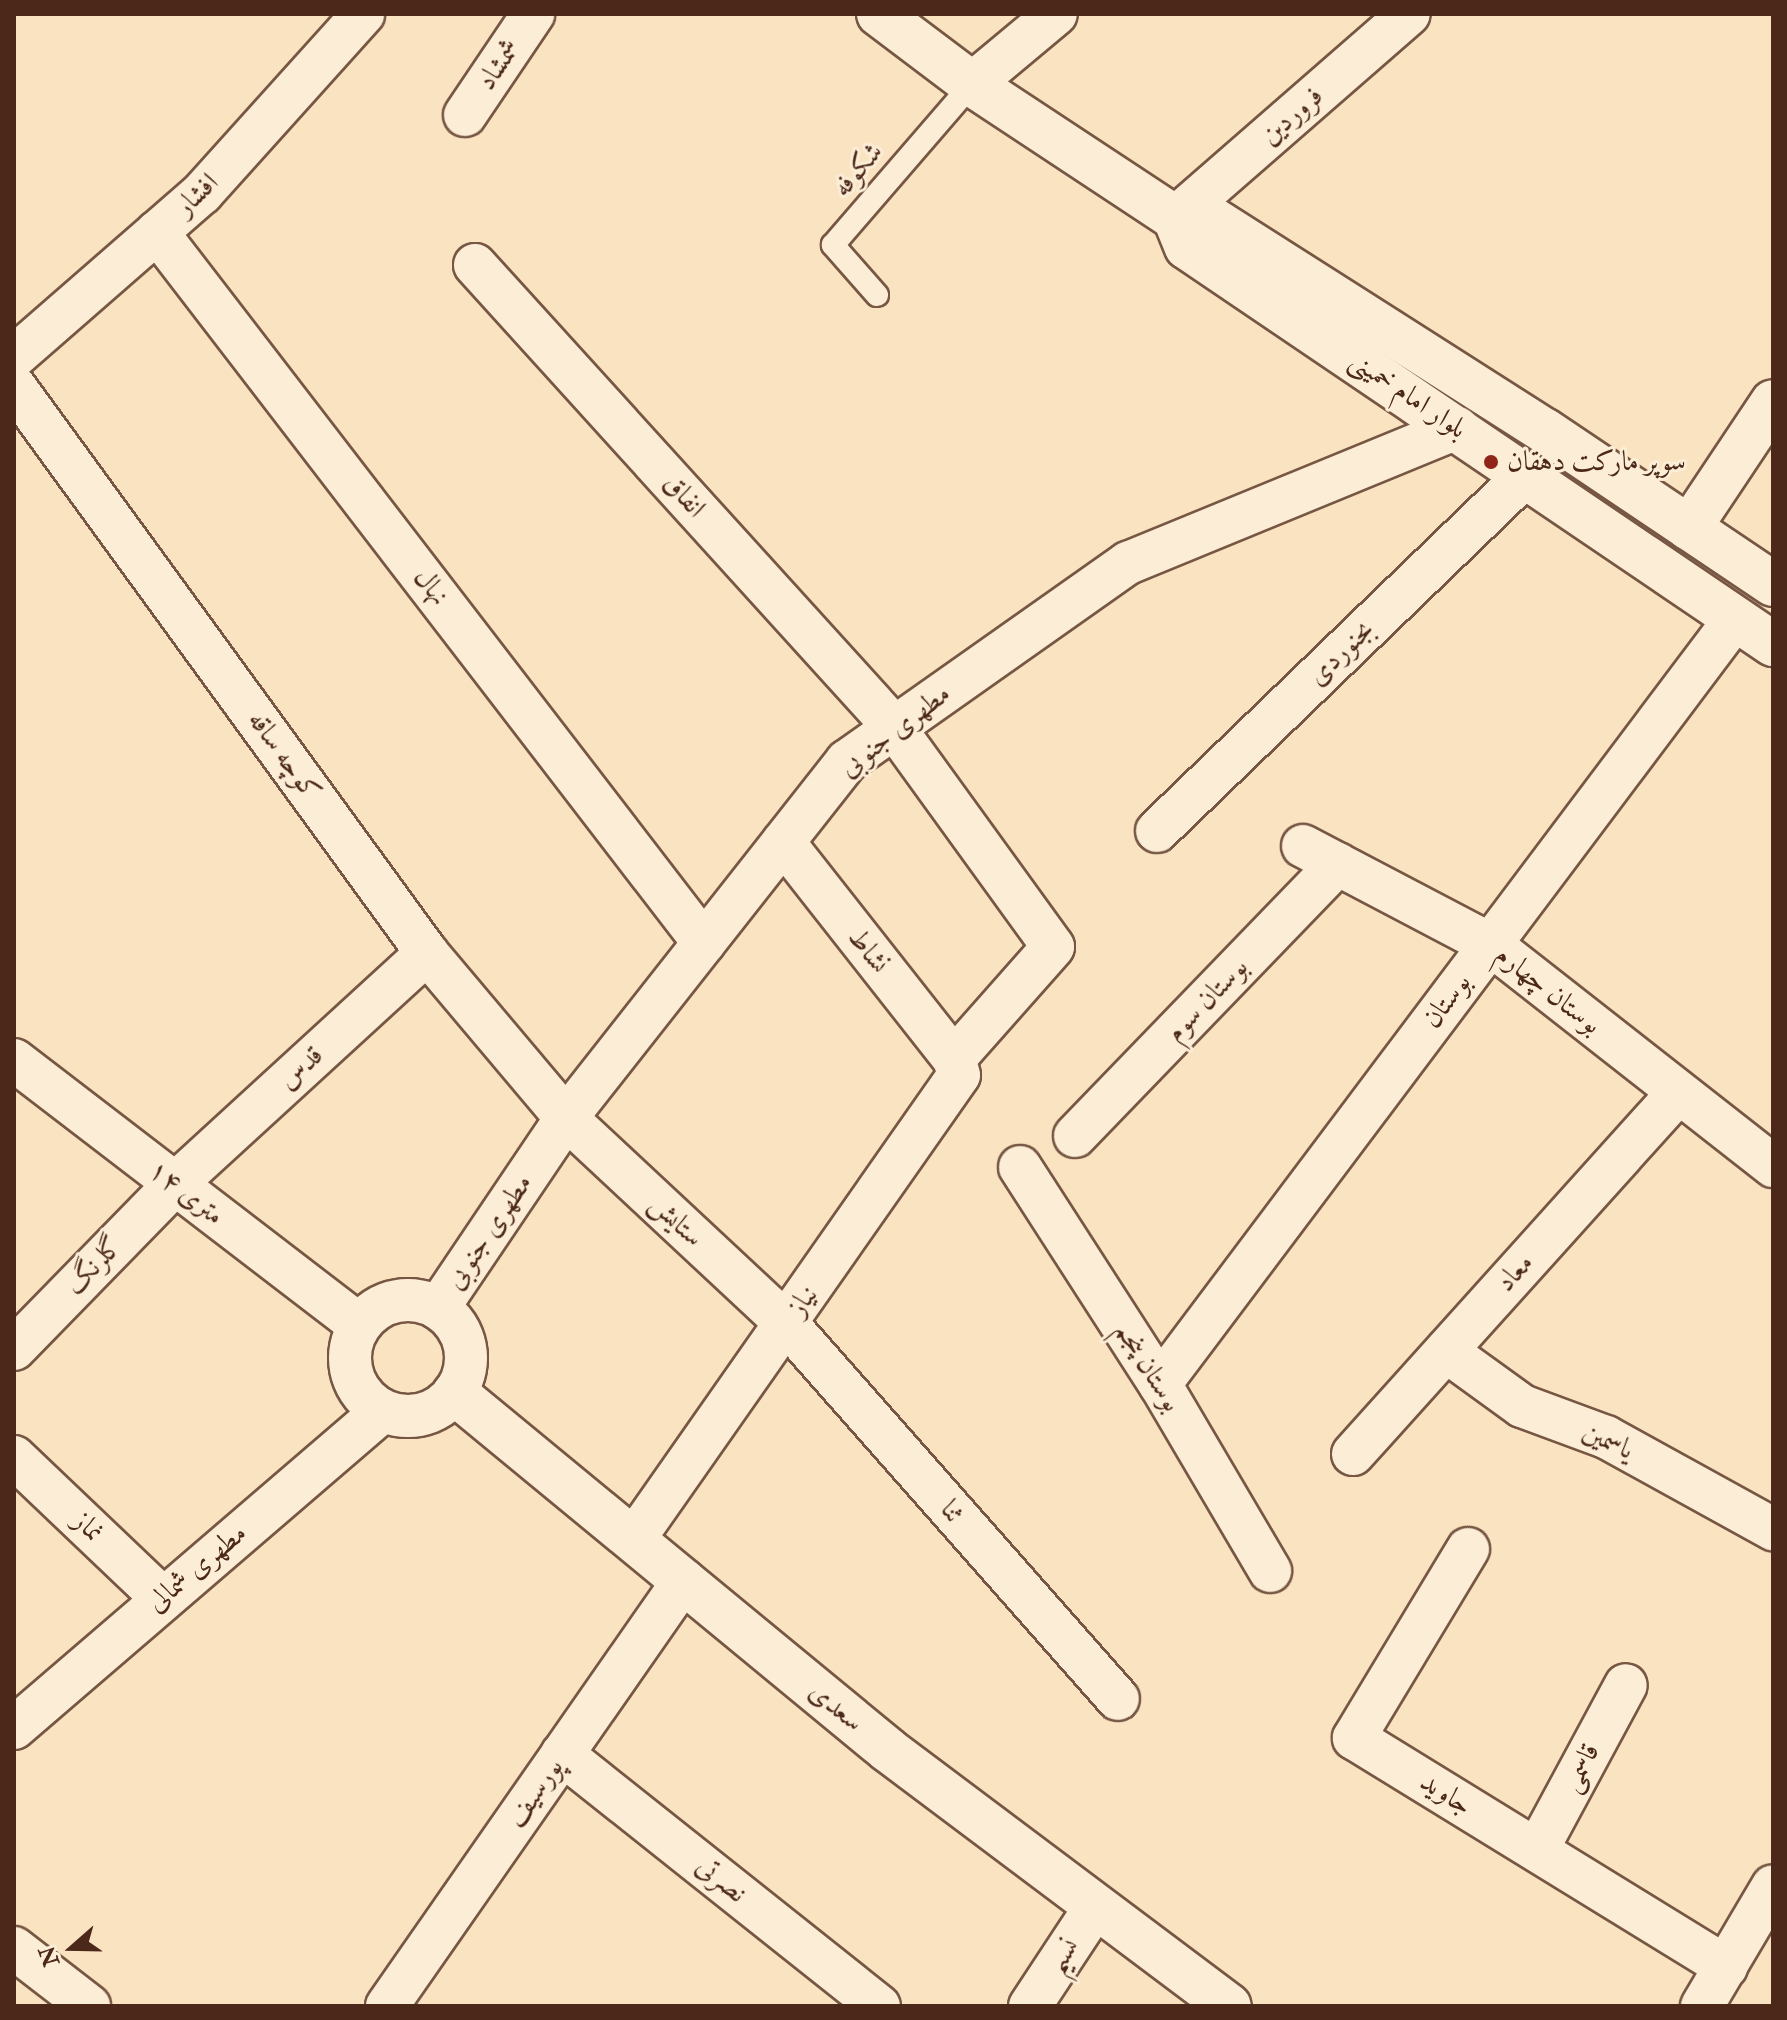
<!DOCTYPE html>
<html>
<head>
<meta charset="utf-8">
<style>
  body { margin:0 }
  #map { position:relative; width:1787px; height:2020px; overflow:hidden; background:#fae3c1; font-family:"IM FELL Double Pica",Amiri,serif }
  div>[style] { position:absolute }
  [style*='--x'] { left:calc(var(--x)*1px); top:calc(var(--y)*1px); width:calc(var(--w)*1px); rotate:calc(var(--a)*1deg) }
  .roads { filter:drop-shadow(2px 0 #775743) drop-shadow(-2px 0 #775743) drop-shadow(0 2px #775743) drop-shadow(0 -2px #775743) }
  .service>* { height:22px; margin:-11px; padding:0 11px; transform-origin:11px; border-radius:11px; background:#fcedd7 }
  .minor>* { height:42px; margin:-21px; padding:0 21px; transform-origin:21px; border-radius:21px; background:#fcedd7 }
  .minor>.ring { margin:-21px; padding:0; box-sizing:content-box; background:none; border:42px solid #fcedd7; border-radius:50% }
  .tertiary>* { height:44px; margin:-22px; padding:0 22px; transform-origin:22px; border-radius:22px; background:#fcedd7 }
  .dots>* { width:22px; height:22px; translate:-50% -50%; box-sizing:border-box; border:4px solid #fcedd7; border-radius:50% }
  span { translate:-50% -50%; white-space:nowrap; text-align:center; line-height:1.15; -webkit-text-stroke:6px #fcedd7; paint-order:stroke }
  .street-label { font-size:28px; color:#4b2819 }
  .poi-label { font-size:28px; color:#4b2819 }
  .left { translate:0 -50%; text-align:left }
  .frame { position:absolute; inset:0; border:16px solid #4b2819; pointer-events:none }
  .north { position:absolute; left:32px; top:1908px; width:80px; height:80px; -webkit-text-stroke:6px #fcedd7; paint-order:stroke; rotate:250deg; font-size:22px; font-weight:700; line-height:32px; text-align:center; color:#4b2819 }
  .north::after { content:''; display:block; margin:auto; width:28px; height:36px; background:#4b2819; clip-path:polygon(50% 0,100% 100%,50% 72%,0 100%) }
</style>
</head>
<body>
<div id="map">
  <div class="roads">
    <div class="service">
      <div style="--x:877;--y:295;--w:67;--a:-131.3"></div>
      <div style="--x:833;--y:245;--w:213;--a:-49.2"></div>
    </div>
    <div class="minor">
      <div style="--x:972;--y:84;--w:109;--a:-39.8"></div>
      <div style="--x:465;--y:115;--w:122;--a:-56"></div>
      <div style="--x:1175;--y:218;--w:310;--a:-41.1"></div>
      <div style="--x:157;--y:232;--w:897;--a:52.43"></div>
      <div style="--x:475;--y:265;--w:624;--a:47.79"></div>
      <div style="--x:894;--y:727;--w:271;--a:54.1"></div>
      <div style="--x:1053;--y:947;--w:149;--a:131.5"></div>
      <div style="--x:14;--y:357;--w:249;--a:-41.1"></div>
      <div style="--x:202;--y:193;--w:241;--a:-48"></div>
      <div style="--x:14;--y:386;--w:701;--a:53.93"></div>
      <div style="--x:427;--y:953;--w:216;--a:49.9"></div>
      <div style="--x:566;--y:1118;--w:302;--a:43"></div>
      <div style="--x:787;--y:1324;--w:500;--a:48.57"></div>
      <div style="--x:1157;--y:831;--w:513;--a:-43.97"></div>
      <div style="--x:1303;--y:846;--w:211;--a:27.7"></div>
      <div style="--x:1490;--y:944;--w:360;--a:38.1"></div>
      <div style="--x:14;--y:1060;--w:435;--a:37.5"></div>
      <div style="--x:1075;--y:1136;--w:378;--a:-46"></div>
      <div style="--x:1020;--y:1167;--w:258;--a:57.2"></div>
      <div style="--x:1160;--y:1384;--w:217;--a:59.5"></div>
      <div class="ring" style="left:350px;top:1300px;width:74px;height:74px"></div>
      <div style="--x:438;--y:1308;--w:229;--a:-56"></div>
      <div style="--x:566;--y:1118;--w:454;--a:-51.8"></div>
      <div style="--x:847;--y:761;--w:344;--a:-35.2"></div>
      <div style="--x:1128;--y:563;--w:356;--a:-22.3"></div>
      <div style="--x:14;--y:1349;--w:231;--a:-45.7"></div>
      <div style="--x:175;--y:1184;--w:342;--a:-42.5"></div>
      <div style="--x:1446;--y:1351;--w:94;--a:35.9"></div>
      <div style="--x:1522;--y:1406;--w:90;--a:20.3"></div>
      <div style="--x:1606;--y:1437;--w:191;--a:28.9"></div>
      <div style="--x:1160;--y:1384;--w:957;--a:-53.07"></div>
      <div style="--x:1353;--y:1454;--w:486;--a:-48"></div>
      <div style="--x:14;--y:1457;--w:203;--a:43.6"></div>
      <div style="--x:634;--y:1539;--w:566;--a:-54.99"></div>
      <div style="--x:959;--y:1075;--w:17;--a:-107"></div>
      <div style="--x:954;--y:1059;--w:276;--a:-128.2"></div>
      <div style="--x:1468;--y:1549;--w:221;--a:121.1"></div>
      <div style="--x:1354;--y:1738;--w:437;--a:31.6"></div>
      <div style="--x:14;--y:1728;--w:486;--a:-40.7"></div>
      <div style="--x:562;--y:1754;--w:405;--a:38.5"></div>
      <div style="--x:1537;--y:1850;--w:187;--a:-61.7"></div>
      <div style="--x:14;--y:1948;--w:95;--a:37.7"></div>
      <div style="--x:387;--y:2006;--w:519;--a:-55.12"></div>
      <div style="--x:1030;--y:2006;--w:120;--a:-56.6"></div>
      <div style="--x:1702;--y:2006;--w:139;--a:-59.4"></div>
    </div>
    <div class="tertiary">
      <div style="--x:879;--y:14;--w:116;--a:37"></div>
      <div style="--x:972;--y:84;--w:243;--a:33.4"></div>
      <div style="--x:1689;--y:528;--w:151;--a:-56.3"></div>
      <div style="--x:1773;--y:584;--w:275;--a:-146.1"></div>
      <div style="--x:1545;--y:431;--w:396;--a:-147.5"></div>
      <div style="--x:1211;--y:218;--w:36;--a:180"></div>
      <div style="--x:1175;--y:218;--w:31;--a:68"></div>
      <div style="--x:1187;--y:247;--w:708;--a:34.12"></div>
      <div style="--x:455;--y:1393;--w:561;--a:39.5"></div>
      <div style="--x:888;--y:1750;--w:426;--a:36.9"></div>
    </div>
  </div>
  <div class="dots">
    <div style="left:1491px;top:462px;background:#8f2418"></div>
  </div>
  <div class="street-label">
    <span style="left:499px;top:65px;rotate:-56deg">شمشاد</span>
    <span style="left:1292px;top:116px;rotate:-41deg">فروردین</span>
    <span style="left:858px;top:170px;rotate:-49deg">شکوفه</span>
    <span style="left:197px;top:195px;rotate:-44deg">افشار</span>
    <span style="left:1408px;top:395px;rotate:34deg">بلوار امام خمینی</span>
    <span style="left:684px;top:496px;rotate:48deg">انفاق</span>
    <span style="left:431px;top:587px;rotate:52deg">نهال</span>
    <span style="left:1341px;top:653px;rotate:-44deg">بجنوردی</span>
    <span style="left:895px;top:731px;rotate:-38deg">مطهری جنوبی</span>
    <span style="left:284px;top:756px;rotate:54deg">کوچه ساقه</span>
    <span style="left:868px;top:951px;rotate:52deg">نشاط</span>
    <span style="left:1548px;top:990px;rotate:38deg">بوستان چهارم</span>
    <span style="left:1207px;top:1000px;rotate:-46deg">بوستان سوم</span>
    <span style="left:1447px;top:1001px;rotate:-53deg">بوستان</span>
    <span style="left:301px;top:1068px;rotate:-42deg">قدس</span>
    <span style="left:186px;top:1193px;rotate:38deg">متری ۱۴</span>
    <span style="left:676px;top:1221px;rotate:43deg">ستایش</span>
    <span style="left:489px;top:1232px;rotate:-56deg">مطهری جنوبی</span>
    <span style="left:94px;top:1266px;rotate:-46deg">گلرنگ</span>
    <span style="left:1515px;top:1273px;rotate:-48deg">معاد</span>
    <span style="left:803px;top:1301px;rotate:-55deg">نیاز</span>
    <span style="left:1148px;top:1367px;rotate:58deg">بوستان پنجم</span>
    <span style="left:1608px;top:1441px;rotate:25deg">یاسمین</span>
    <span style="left:952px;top:1512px;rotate:48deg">ثنا</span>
    <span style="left:88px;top:1527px;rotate:44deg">نماز</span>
    <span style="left:197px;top:1568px;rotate:-40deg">مطهری شمالی</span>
    <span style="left:836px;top:1707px;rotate:40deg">سعدی</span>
    <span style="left:1581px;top:1768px;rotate:-62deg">قاسمی</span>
    <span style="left:535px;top:1793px;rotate:-55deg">پورسیف</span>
    <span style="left:1446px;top:1794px;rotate:32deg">جاوید</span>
    <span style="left:721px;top:1880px;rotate:39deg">نصرتی</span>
    <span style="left:1063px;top:1956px;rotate:-57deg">نسیم</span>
  </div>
  <div class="poi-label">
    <span class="left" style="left:1507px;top:462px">سوپر مارکت دهقان</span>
  </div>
  <div class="frame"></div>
  <div class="north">N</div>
</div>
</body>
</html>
